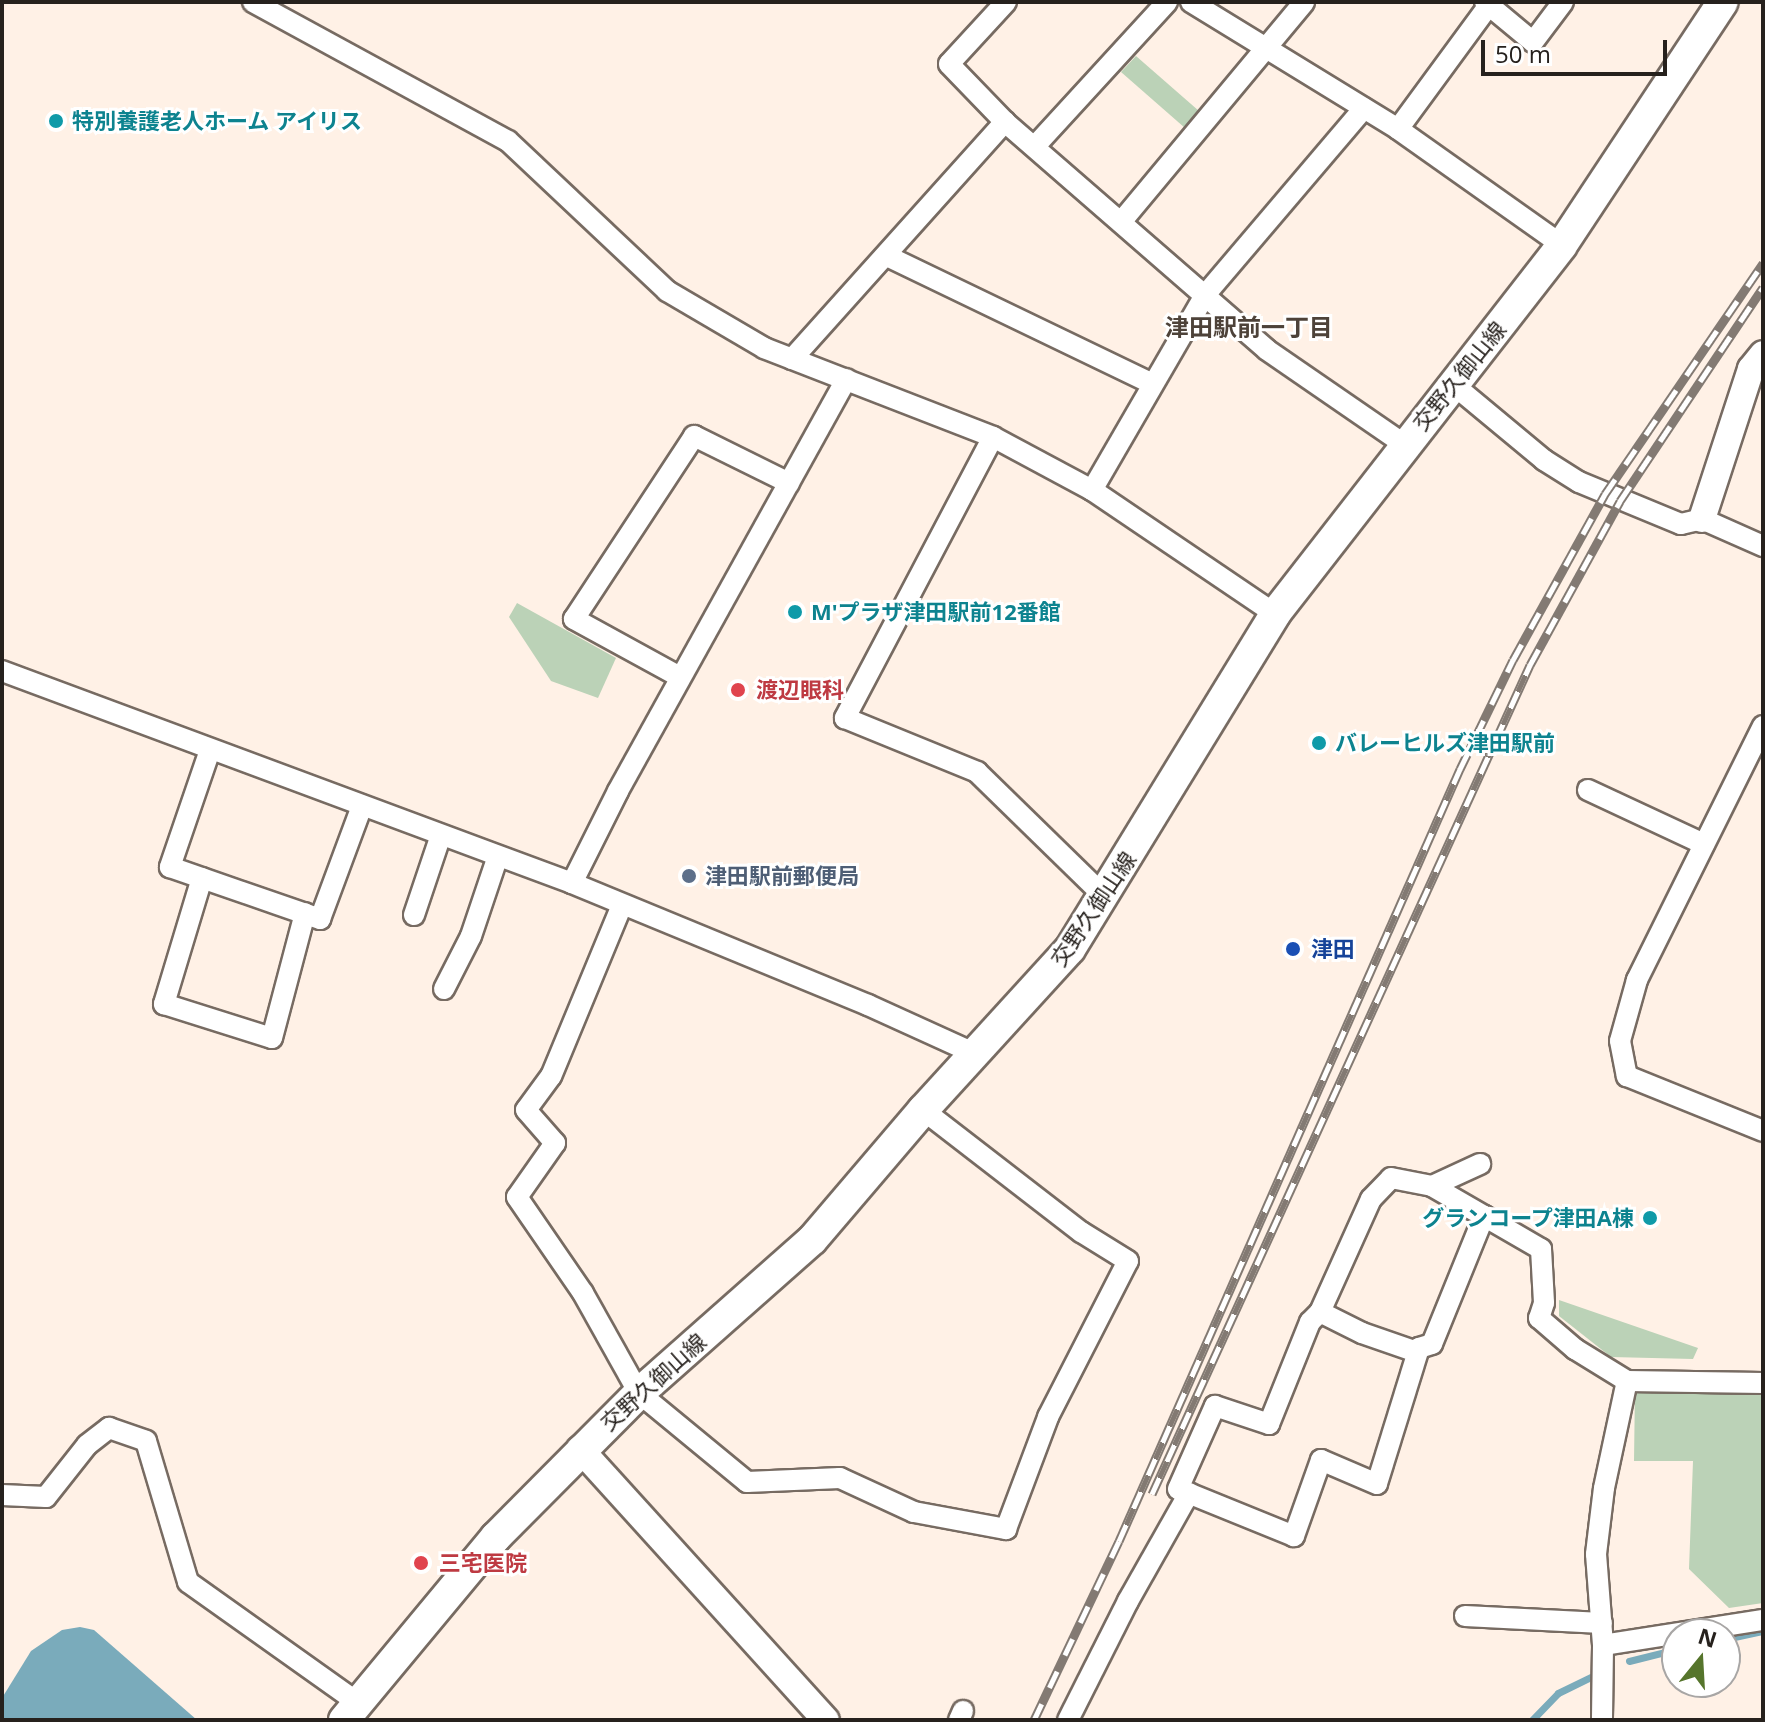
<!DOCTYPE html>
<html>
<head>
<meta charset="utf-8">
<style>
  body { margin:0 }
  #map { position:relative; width:1765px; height:1722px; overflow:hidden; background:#fff1e6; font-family:"Open Sans","Noto Sans JP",sans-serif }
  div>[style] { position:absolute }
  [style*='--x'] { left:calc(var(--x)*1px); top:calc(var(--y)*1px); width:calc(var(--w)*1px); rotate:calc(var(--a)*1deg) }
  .green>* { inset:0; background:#bbd2b7 }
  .water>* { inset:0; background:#7aabbb }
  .stream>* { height:7px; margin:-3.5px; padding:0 3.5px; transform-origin:3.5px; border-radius:3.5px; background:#7aabbb }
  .roads { filter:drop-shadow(2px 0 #776b62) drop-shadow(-2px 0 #776b62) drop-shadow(0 2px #776b62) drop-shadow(0 -2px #776b62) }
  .minor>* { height:20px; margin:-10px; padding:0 10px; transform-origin:10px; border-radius:10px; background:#fff }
  .tertiary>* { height:26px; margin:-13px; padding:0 13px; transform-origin:13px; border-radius:13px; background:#fff }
  .secondary>* { height:30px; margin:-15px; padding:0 15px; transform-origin:15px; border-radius:15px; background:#fff }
  .rail>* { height:9px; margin-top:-4.5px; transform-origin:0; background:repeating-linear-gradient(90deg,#fff 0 18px,#837a73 0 36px); box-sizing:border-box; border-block:2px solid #837a73 }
  .dots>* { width:22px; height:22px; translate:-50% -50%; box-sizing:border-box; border:4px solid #fff; border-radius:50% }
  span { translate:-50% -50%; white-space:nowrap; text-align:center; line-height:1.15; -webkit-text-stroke:6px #fff; paint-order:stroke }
  .culture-label { font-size:22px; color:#0d838f; font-weight:700 }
  .left { translate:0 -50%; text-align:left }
  .right { translate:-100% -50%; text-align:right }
  .street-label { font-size:22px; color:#26211d }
  .health-label { font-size:22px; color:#be3a42; font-weight:700 }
  .service-label { font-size:22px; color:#4e5e75; font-weight:700 }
  .transit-label { font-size:22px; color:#164399; font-weight:700 }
  .neighbourhood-label { font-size:24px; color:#4d4239; font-weight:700 }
  .frame { position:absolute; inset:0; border:4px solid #26211d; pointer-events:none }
  .north { position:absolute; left:1661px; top:1618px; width:80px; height:80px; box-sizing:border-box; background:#fff; border:2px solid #a8a6a5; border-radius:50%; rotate:18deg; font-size:22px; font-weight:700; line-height:32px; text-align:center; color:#26211d }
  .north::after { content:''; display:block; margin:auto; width:28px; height:36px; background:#56752c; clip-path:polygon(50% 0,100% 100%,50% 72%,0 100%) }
  .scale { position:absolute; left:1481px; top:40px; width:186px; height:36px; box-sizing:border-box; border:4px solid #26211d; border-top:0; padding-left:10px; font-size:24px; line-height:28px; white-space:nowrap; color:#26211d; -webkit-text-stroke:6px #fff; paint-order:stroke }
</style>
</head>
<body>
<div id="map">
  <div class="green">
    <div style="clip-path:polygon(1136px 56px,1199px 111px,1185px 128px,1121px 72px)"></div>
    <div style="clip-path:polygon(517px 603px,616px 658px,598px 698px,551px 681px,509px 617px)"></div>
    <div style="clip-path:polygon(1559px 1300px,1698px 1348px,1693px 1359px,1611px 1357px,1559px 1316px)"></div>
    <div style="clip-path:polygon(1635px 1387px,1763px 1395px,1763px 1603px,1729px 1608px,1689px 1569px,1693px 1461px,1634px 1461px)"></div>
  </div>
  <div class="water">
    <div style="clip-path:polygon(80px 1627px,94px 1630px,197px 1720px,2px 1720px,2px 1698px,31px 1651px,62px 1630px)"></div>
  </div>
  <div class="stream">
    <div style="--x:1725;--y:1639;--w:39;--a:-12"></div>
    <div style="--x:1629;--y:1661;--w:49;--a:-14"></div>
    <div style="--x:1532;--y:1720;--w:37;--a:-46"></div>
    <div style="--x:1558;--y:1693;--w:39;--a:-26"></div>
  </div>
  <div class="roads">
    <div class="minor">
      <div style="--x:253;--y:2;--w:290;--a:28.6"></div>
      <div style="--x:508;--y:141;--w:219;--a:43.3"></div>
      <div style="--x:667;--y:291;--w:113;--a:30.4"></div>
      <div style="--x:764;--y:348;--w:246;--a:21.2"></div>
      <div style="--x:993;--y:437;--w:112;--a:28.2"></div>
      <div style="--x:1092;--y:490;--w:221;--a:34.1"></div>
      <div style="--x:1006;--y:2;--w:84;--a:132.6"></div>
      <div style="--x:949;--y:64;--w:81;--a:46"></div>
      <div style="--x:1005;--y:122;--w:347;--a:41"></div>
      <div style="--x:1267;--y:350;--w:166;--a:34.5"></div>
      <div style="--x:1191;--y:2;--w:243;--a:31.5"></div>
      <div style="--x:1398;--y:129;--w:201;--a:35.3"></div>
      <div style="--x:1485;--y:2;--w:62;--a:39.8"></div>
      <div style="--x:1533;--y:42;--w:50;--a:-53.1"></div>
      <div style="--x:1398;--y:129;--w:154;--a:-53.7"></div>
      <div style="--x:1036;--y:145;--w:194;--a:-47.5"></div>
      <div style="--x:1121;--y:222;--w:286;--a:-50.2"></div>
      <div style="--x:887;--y:256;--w:295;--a:25.7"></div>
      <div style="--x:792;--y:359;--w:319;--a:-48.1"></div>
      <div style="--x:1455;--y:386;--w:116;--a:39.7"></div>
      <div style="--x:1544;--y:460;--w:41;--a:32.2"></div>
      <div style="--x:1579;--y:482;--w:110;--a:22.4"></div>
      <div style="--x:1681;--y:524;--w:22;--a:-13"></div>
      <div style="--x:1702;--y:519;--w:67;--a:23.9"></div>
      <div style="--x:993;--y:437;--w:318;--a:117.8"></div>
      <div style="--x:845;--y:718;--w:143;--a:22.2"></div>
      <div style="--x:977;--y:772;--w:179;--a:44.3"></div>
      <div style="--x:1092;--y:490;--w:225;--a:-59.9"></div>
      <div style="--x:1205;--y:295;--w:245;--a:-49.6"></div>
      <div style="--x:2;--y:671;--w:608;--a:20.4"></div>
      <div style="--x:572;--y:883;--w:320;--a:22.4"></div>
      <div style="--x:868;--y:1005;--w:119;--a:24.4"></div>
      <div style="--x:680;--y:677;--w:121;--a:-151.3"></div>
      <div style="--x:574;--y:619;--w:219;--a:-56.7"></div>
      <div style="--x:694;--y:436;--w:106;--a:26.3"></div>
      <div style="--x:1763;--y:726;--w:284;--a:116.4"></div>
      <div style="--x:1637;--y:980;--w:63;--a:105.6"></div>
      <div style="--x:1620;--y:1041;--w:36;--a:79"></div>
      <div style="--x:1627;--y:1076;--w:147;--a:22"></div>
      <div style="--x:210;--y:750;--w:124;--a:108.9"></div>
      <div style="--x:170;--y:867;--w:159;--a:19.1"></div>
      <div style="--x:320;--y:919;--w:121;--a:-69.6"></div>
      <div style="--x:1588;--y:790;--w:128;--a:25"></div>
      <div style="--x:202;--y:878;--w:132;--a:106.8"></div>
      <div style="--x:164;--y:1004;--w:113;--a:17.5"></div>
      <div style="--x:272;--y:1038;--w:129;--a:-75.2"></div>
      <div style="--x:572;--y:883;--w:103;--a:-63.4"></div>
      <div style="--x:618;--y:791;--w:471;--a:-61"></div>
      <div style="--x:622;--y:905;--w:185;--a:112.5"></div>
      <div style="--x:551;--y:1076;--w:42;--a:126.3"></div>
      <div style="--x:526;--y:1110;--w:44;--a:48.7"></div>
      <div style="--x:555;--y:1143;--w:66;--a:125.1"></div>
      <div style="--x:517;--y:1197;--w:116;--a:55.5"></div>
      <div style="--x:583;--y:1293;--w:115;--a:60.8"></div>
      <div style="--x:639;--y:1393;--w:140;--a:39.5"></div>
      <div style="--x:747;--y:1482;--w:93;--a:-2.5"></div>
      <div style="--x:840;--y:1478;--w:81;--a:24.7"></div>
      <div style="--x:914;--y:1512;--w:94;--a:10.5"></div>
      <div style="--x:1006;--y:1529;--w:120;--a:-69.4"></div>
      <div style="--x:1048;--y:1417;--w:175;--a:-62.9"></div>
      <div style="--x:1128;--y:1261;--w:55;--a:-148.3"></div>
      <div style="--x:1081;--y:1232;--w:200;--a:-142.3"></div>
      <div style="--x:414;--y:915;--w:84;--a:-71.4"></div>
      <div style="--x:444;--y:989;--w:59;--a:-63"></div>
      <div style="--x:471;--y:936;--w:84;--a:-71.4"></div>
      <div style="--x:1432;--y:1186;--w:53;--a:-24.6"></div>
      <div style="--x:1484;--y:1216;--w:138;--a:112.1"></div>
      <div style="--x:1432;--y:1344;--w:14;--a:163"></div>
      <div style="--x:1419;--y:1348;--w:142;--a:107.2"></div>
      <div style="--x:1377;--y:1484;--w:61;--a:-156.8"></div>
      <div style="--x:1321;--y:1460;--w:81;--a:109.6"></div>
      <div style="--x:1294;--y:1536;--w:125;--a:-157.9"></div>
      <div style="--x:1178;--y:1489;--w:91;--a:-66"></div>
      <div style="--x:1215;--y:1406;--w:57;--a:18.4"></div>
      <div style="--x:1269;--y:1424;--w:110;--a:-68.1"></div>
      <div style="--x:1310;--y:1322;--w:14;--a:-45"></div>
      <div style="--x:1320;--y:1312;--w:124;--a:-65.7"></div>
      <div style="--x:1371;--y:1199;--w:29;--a:-46"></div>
      <div style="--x:1391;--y:1178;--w:42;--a:11"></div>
      <div style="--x:1432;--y:1186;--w:60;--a:30"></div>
      <div style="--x:1484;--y:1216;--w:66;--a:30.1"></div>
      <div style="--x:1541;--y:1249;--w:54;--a:86.8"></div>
      <div style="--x:1544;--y:1303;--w:16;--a:108"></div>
      <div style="--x:1539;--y:1318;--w:48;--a:40.7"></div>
      <div style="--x:1575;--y:1349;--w:61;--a:31.6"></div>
      <div style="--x:1627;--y:1381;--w:136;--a:0.8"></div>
      <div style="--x:1320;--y:1312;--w:47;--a:26.6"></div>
      <div style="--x:1362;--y:1333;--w:58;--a:19.1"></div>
      <div style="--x:2;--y:1495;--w:44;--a:2.6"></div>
      <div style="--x:46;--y:1497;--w:66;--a:-51.7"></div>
      <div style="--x:87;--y:1445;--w:28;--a:-38"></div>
      <div style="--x:109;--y:1428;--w:39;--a:19"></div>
      <div style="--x:146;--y:1441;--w:147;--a:73.4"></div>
      <div style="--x:188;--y:1582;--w:209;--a:35.4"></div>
      <div style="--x:1465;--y:1616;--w:137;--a:2.9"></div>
      <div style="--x:1603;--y:1645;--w:162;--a:-8.9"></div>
      <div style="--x:1602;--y:1718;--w:73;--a:-89.2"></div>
      <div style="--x:1603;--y:1645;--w:91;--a:-94.4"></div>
      <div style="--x:1596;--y:1554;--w:66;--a:-83.1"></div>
      <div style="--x:1604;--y:1488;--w:109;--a:-77.9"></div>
      <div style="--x:959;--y:1720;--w:10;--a:-66"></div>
      <div style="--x:1068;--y:1720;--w:133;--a:-63.2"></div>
      <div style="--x:1128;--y:1601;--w:124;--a:-60.5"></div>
    </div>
    <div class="tertiary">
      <div style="--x:1702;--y:519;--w:158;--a:-71.9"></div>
      <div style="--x:1751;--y:369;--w:19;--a:-51"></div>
      <div style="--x:580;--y:1449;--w:366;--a:47.8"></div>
    </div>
    <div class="secondary">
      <div style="--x:344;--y:1720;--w:238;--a:-50.3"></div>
      <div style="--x:496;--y:1537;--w:203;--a:-45.2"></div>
      <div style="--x:639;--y:1393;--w:231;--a:-41.5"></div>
      <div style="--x:812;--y:1240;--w:171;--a:-49.5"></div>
      <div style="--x:923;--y:1110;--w:218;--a:-47.6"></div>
      <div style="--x:1070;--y:949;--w:393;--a:-58.5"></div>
      <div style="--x:1275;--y:614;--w:467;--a:-52.1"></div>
      <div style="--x:1562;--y:245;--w:291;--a:-56.5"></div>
    </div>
  </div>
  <div class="rail">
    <div style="--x:1152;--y:1494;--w:911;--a:-65.49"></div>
    <div style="--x:1530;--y:665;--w:187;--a:-61.2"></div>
    <div style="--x:1620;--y:501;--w:257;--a:-56.2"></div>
    <div style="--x:1034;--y:1720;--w:198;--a:-64.6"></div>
    <div style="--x:1119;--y:1541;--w:844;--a:-66.17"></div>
    <div style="--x:1460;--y:769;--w:121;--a:-64.1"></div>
    <div style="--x:1513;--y:660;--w:190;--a:-61"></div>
    <div style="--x:1605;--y:494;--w:280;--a:-55.6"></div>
  </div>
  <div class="dots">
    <div style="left:56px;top:121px;background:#0f9aa8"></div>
    <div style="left:795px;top:612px;background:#0f9aa8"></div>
    <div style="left:738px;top:690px;background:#e0444e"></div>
    <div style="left:1319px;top:743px;background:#0f9aa8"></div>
    <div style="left:689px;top:876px;background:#5c6f8a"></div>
    <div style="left:1293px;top:949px;background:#1a4fb4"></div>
    <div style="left:1650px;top:1218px;background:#0f9aa8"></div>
    <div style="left:421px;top:1563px;background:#e0444e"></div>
  </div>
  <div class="culture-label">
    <span class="left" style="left:72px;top:121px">特別養護老人ホーム アイリス</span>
    <span class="left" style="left:811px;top:612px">M'プラザ津田駅前12番館</span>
    <span class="left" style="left:1335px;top:743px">バレーヒルズ津田駅前</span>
    <span class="right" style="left:1634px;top:1218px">グランコープ津田A棟</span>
  </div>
  <div class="street-label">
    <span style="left:1459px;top:376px;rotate:-51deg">交野久御山線</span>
    <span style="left:1093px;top:909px;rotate:-56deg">交野久御山線</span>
    <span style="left:653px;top:1382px;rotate:-42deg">交野久御山線</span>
  </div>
  <div class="health-label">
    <span class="left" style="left:756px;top:690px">渡辺眼科</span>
    <span class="left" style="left:439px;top:1563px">三宅医院</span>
  </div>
  <div class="service-label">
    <span class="left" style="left:705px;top:876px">津田駅前郵便局</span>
  </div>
  <div class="transit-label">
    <span class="left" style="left:1311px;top:949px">津田</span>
  </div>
  <div class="neighbourhood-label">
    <span style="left:1249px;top:327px">津田駅前一丁目</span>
  </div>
  <div class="frame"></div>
  <div class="north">N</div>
  <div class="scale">50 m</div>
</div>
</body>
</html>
